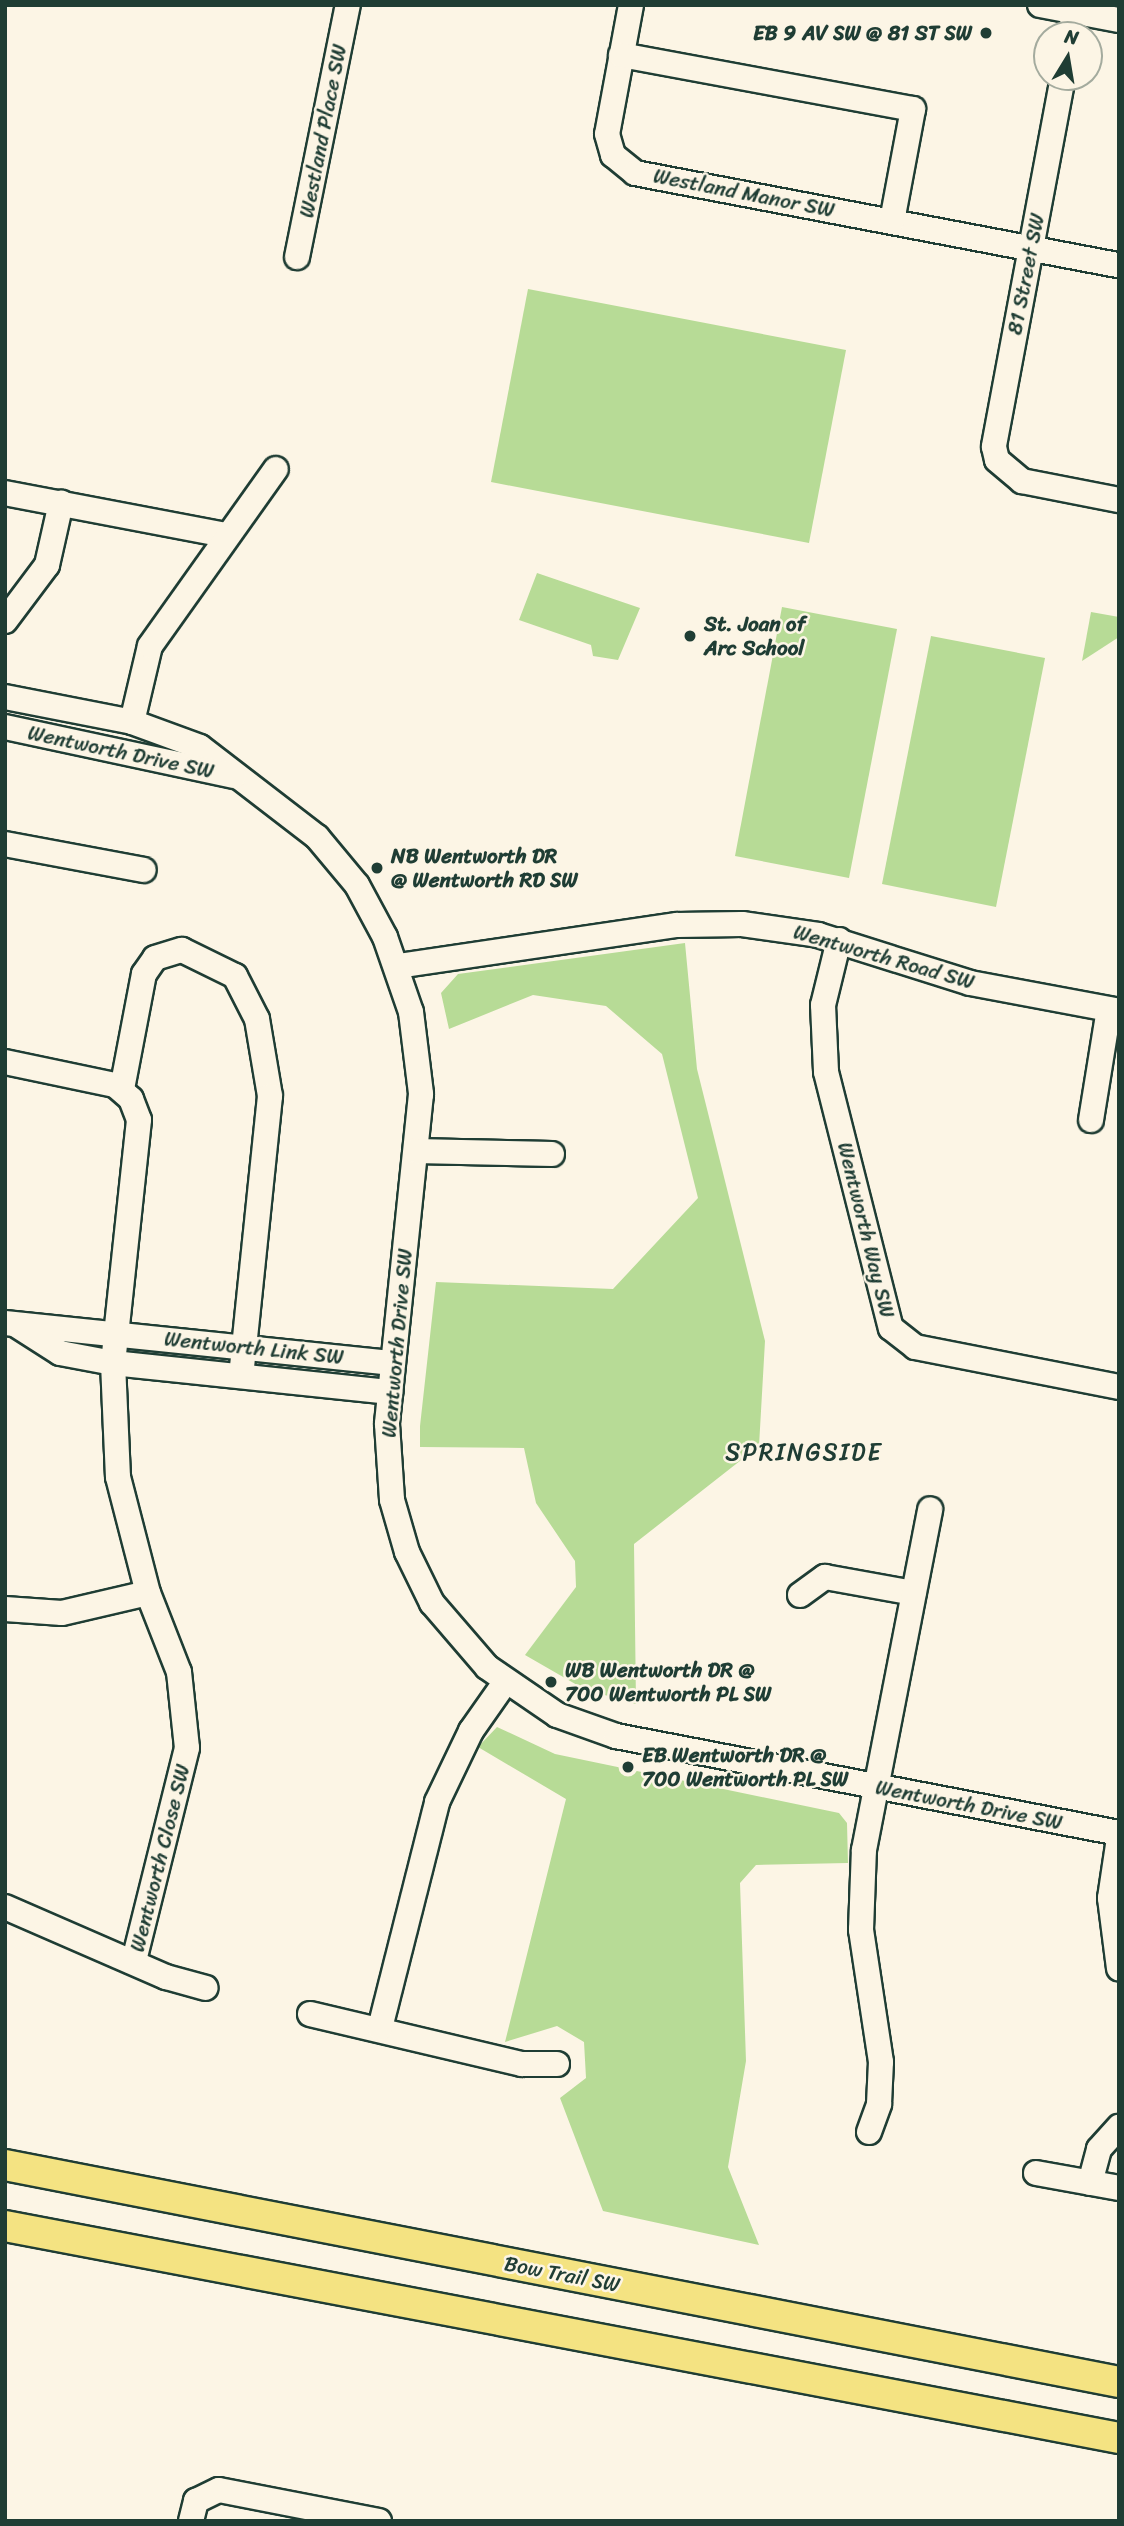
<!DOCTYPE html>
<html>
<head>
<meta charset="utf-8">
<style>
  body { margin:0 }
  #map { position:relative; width:1124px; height:2526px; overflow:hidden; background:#fcf5e5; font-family:Sriracha,sans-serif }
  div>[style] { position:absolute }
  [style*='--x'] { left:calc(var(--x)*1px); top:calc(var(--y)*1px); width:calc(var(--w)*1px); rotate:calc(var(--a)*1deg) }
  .green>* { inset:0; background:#b7db96 }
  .roads { filter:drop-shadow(2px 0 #1f3d34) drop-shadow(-2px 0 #1f3d34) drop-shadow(0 2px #1f3d34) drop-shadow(0 -2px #1f3d34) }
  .minor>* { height:24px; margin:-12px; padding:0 12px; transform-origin:12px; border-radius:12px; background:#fcf5e5 }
  .major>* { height:30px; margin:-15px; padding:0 15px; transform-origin:15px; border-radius:15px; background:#f4e382 }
  .dots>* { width:19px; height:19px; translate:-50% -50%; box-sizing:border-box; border:4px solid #fcf5e5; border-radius:50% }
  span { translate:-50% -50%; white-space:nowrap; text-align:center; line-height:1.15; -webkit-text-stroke:5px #fcf5e5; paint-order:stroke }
  .poi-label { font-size:21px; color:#1f3d34; font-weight:700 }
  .right { translate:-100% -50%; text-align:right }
  .left { translate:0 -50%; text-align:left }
  .street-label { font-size:21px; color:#1f3d34 }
  .quarter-label { font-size:24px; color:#1f3d34; letter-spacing:2px }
  .frame { position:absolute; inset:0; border:7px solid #1f3d34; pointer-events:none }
  .north { position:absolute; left:1033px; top:21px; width:70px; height:70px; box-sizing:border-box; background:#fcf5e5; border:2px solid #a4ab9e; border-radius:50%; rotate:11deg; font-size:19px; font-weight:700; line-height:28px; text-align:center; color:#1f3d34 }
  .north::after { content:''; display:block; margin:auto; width:24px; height:32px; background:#1f3d34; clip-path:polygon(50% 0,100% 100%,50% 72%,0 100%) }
</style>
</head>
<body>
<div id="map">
  <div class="green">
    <div style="clip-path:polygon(528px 289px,846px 350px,809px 543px,491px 482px)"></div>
    <div style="clip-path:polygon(537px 573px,640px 608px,618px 660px,593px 656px,591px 645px,519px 620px)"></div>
    <div style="clip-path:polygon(782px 607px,897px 629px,849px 878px,735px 856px)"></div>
    <div style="clip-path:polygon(1091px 612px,1119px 617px,1119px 637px,1082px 661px)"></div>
    <div style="clip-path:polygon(931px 636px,1045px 658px,996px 907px,882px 884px)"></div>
    <div style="clip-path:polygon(685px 943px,697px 1069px,765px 1341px,759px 1446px,634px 1544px,636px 1704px,584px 1689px,525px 1655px,576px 1587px,575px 1561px,536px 1503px,524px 1448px,420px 1447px,420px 1426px,436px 1282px,613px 1289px,698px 1198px,662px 1054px,606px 1006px,533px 995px,449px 1029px,441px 993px,458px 974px)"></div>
    <div style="clip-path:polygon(497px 1727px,555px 1754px,839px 1813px,847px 1823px,848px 1863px,756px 1865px,740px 1883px,746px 2061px,728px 2167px,759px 2245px,603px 2211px,560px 2098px,586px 2078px,584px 2042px,557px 2026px,505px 2042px,566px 1799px,478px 1747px)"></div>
  </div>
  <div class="roads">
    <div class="minor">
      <div style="--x:631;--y:5;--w:131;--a:100.5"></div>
      <div style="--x:607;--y:134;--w:22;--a:74"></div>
      <div style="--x:613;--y:155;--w:28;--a:39"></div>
      <div style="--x:635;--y:173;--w:493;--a:10.8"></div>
      <div style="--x:1040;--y:5;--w:80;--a:10.8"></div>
      <div style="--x:1070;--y:35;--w:31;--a:-79"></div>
      <div style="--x:621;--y:55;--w:297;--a:10.5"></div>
      <div style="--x:913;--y:109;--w:114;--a:100.6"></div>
      <div style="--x:1063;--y:77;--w:376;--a:100.6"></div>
      <div style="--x:994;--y:447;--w:13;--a:77"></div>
      <div style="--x:997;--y:460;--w:33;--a:40"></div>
      <div style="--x:1022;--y:481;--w:99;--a:11.1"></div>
      <div style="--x:297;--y:257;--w:257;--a:-78.6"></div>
      <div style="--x:5;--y:493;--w:225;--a:10.8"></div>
      <div style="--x:5;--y:621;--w:70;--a:-53.1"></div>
      <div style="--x:47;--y:565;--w:64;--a:-77.3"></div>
      <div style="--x:5;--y:697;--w:129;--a:11.1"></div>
      <div style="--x:132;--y:722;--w:72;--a:20.2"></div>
      <div style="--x:200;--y:747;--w:148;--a:37.6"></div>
      <div style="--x:317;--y:837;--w:62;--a:50.2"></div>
      <div style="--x:357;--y:885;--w:59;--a:61.7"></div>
      <div style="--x:385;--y:937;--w:79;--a:70.9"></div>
      <div style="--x:411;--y:1012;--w:83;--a:83"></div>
      <div style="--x:421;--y:1094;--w:332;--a:95.9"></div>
      <div style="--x:387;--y:1424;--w:76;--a:86.2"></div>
      <div style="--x:392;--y:1500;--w:54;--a:73.9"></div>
      <div style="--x:407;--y:1552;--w:57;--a:63.9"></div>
      <div style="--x:432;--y:1603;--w:84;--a:49.3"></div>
      <div style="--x:487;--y:1667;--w:85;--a:34.4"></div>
      <div style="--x:557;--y:1715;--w:63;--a:19.6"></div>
      <div style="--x:616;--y:1736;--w:512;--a:10.92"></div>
      <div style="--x:132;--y:722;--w:78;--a:-76.7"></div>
      <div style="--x:150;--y:646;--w:217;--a:-54.6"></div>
      <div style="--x:5;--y:727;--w:234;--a:12.1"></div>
      <div style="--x:5;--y:844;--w:141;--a:10.6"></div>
      <div style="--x:839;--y:940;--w:67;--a:103.8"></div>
      <div style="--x:823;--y:1005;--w:67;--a:87.4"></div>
      <div style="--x:826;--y:1072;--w:264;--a:75.8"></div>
      <div style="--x:891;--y:1328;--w:31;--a:38"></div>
      <div style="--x:915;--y:1347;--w:208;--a:11.1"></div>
      <div style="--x:398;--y:966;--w:282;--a:-8.4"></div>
      <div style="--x:677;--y:925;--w:65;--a:-0.9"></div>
      <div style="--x:742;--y:924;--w:77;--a:8.2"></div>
      <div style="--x:818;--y:935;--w:159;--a:17.5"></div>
      <div style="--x:970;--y:983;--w:152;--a:10.6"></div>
      <div style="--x:5;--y:1062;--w:112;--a:11.8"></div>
      <div style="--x:115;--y:1085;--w:21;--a:41"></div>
      <div style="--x:131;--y:1099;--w:22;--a:69"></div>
      <div style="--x:139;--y:1120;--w:244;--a:96.1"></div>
      <div style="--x:113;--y:1363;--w:114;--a:87.5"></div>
      <div style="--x:118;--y:1477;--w:120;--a:75.5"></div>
      <div style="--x:148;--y:1593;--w:85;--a:68.6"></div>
      <div style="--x:179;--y:1672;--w:76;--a:84"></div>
      <div style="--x:187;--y:1748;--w:219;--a:104"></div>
      <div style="--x:122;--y:1089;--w:117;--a:-79.2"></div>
      <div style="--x:144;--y:974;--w:19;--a:-55"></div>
      <div style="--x:155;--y:958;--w:28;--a:-17"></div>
      <div style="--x:182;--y:950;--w:59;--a:26.1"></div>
      <div style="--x:235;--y:976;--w:48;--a:62.9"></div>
      <div style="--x:257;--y:1019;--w:78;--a:80.4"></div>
      <div style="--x:270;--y:1096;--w:281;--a:95.9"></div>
      <div style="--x:1091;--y:1120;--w:112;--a:-80.8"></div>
      <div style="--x:416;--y:1151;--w:136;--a:1.3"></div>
      <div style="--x:5;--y:1323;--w:390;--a:5.9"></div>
      <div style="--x:16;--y:1325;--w:52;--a:32.5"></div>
      <div style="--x:60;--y:1353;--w:54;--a:10.7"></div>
      <div style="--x:113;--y:1363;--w:279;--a:6"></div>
      <div style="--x:800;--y:1595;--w:31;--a:-36"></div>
      <div style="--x:825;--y:1577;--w:90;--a:10.2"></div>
      <div style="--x:5;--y:1609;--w:57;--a:4"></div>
      <div style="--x:62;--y:1613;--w:88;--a:-13.1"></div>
      <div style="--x:1119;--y:1838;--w:61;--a:98.5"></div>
      <div style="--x:1110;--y:1898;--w:71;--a:82.7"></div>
      <div style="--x:5;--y:1907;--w:176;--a:23.5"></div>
      <div style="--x:166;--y:1977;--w:41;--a:15.4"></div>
      <div style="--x:310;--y:2014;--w:218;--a:13.3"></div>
      <div style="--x:522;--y:2064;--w:35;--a:0"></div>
      <div style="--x:380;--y:2028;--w:233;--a:-75.8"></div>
      <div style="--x:437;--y:1802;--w:79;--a:-64.4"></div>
      <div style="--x:471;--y:1731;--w:61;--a:-55"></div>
      <div style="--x:869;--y:2132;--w:30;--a:-70"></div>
      <div style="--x:879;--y:2104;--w:42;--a:-87.3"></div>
      <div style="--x:881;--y:2062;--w:134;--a:-98.6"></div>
      <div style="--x:861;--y:1930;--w:80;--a:-87.9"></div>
      <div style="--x:864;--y:1850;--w:347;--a:-79"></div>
      <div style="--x:1036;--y:2173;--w:84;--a:10.2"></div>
      <div style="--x:1090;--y:2183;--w:35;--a:-75"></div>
      <div style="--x:1099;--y:2149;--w:30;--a:-48"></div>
      <div style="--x:191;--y:2521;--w:21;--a:-76"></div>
      <div style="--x:196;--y:2501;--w:25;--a:-26"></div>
      <div style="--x:219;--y:2490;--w:163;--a:11"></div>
    </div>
    <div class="major">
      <div style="--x:5;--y:2165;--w:1135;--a:11.02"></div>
      <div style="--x:5;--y:2226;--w:1134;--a:10.77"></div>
    </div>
  </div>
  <div class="dots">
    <div style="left:986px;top:33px;background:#1f3d34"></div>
    <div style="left:690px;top:636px;background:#1f3d34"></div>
    <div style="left:377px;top:868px;background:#1f3d34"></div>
    <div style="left:551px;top:1682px;background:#1f3d34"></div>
    <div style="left:628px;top:1767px;background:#1f3d34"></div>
  </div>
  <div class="poi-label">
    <span class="right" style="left:972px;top:33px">EB 9 AV SW @ 81 ST SW</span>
    <span class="left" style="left:704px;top:636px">St. Joan of<br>Arc School</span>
    <span class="left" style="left:391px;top:868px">NB Wentworth DR<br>@ Wentworth RD SW</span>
    <span class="left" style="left:565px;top:1682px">WB Wentworth DR @<br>700 Wentworth PL SW</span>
    <span class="left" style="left:642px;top:1767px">EB Wentworth DR @<br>700 Wentworth PL SW</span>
  </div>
  <div class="street-label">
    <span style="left:323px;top:131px;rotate:-79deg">Westland Place SW</span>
    <span style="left:744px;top:193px;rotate:11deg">Westland Manor SW</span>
    <span style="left:1026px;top:274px;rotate:-79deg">81 Street SW</span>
    <span style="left:121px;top:752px;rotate:12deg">Wentworth Drive SW</span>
    <span style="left:884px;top:957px;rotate:16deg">Wentworth Road SW</span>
    <span style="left:866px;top:1230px;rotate:76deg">Wentworth Way SW</span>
    <span style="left:397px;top:1343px;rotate:-85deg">Wentworth Drive SW</span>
    <span style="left:254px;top:1348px;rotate:6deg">Wentworth Link SW</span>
    <span style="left:969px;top:1805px;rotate:11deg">Wentworth Drive SW</span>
    <span style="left:160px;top:1858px;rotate:-76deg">Wentworth Close SW</span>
    <span style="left:562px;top:2274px;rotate:11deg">Bow Trail SW</span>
  </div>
  <div class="quarter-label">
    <span style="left:804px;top:1453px">SPRINGSIDE</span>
  </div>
  <div class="frame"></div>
  <div class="north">N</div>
</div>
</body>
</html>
